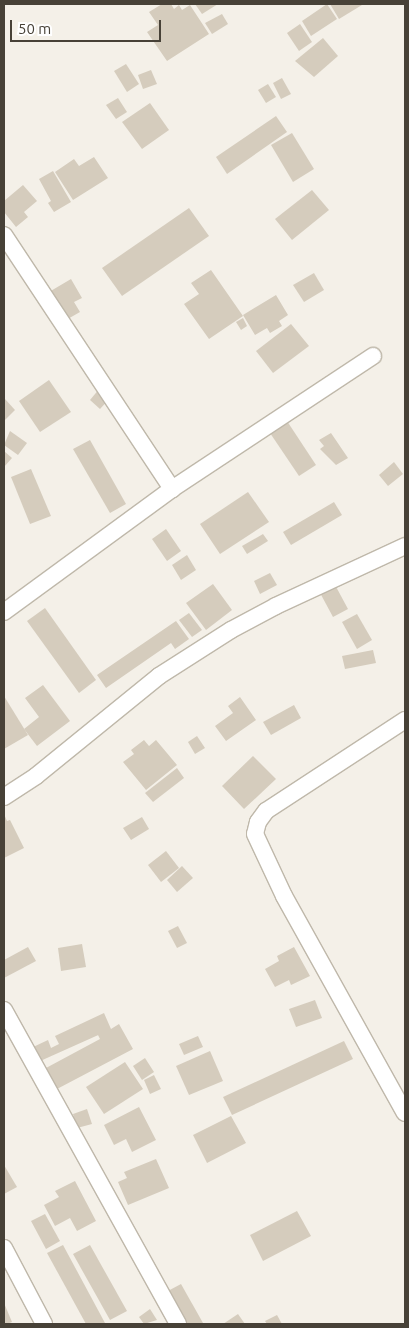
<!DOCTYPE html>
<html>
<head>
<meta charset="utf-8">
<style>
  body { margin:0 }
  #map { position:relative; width:409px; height:1328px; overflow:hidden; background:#f4f0e8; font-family:Ubuntu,sans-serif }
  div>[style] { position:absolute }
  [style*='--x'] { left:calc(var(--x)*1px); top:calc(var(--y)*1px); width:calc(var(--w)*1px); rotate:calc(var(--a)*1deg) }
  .building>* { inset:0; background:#d5ccbd }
  .roads { filter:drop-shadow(1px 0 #bfb8aa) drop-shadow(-1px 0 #bfb8aa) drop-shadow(0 1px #bfb8aa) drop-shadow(0 -1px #bfb8aa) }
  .street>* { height:16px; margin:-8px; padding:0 8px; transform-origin:8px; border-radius:8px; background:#fff }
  span { translate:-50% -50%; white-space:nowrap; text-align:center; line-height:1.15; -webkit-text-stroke:5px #fff; paint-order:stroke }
  .frame { position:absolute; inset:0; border:5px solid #474137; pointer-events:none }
  .scale { position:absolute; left:10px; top:20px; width:151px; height:22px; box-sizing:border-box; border:2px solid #474137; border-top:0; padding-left:6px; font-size:15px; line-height:18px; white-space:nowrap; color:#474137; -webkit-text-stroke:4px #fff; paint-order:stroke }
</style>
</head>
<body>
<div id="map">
  <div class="building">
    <div style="clip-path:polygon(162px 4px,171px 4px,174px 9px,179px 5px,182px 10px,190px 5px,209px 34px,167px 61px,147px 32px,158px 25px,149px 12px)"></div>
    <div style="clip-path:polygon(195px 4px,218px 4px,202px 14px)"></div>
    <div style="clip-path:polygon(327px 4px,337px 19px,311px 36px,302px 21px)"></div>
    <div style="clip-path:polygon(330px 4px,361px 4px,362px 5px,339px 19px)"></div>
    <div style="clip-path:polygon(222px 14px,228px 24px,212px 34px,205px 23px)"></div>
    <div style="clip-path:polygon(300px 24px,312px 42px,299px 51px,287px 33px)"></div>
    <div style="clip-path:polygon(323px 38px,338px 56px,314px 77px,295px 61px)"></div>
    <div style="clip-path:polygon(126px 64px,139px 84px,127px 92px,114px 71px)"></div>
    <div style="clip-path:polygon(151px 70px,157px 84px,143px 89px,138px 75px)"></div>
    <div style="clip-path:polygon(282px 78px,291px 94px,281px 99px,273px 83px)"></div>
    <div style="clip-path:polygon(268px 84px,276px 97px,266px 103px,258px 90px)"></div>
    <div style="clip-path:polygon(118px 98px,127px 112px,116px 119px,106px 105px)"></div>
    <div style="clip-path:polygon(150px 103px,169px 130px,142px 149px,122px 122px)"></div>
    <div style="clip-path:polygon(276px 116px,287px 132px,227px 174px,216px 157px)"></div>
    <div style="clip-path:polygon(292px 133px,314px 169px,293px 182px,271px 145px)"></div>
    <div style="clip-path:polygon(94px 157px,108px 178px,73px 200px,55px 172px,74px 159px,79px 166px)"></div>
    <div style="clip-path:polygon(53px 171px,71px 202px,54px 212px,48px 203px,51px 201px,39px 179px)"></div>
    <div style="clip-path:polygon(23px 185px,37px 201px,24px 212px,28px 217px,16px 227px,4px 212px,4px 201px)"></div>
    <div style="clip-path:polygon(312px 190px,329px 210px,292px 240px,275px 219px)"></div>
    <div style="clip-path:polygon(189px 208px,209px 236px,122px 296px,102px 268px)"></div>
    <div style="clip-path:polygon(211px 270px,243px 316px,209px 339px,184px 304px,199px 294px,191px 283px)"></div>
    <div style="clip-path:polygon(314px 273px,324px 290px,304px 302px,293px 285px)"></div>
    <div style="clip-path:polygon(71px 279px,82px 298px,74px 302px,80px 312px,66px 320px,49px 292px)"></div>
    <div style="clip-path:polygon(276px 295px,288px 315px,279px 321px,282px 326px,270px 333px,267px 328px,255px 335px,243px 315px)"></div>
    <div style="clip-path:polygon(243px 318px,247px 326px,241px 330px,236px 322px)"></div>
    <div style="clip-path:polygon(291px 324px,309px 346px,273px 373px,256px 351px)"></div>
    <div style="clip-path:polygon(49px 380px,71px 412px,40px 432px,19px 401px)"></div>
    <div style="clip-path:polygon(100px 388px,111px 397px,100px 409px,90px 400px)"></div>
    <div style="clip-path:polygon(5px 399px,15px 410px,4px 421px,4px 401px)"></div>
    <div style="clip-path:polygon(285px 418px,316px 465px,299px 476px,268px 430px)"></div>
    <div style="clip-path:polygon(10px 431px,27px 443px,18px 455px,4px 445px)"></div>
    <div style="clip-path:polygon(331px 433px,348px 458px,336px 465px,320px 449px,324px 446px,319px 440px)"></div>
    <div style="clip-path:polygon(90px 440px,126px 504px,110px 513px,73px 449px)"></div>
    <div style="clip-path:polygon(4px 451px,12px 458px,4px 467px)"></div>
    <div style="clip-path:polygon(394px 462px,403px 474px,388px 486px,379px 475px)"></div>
    <div style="clip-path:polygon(31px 469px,51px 516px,30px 524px,11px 477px)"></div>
    <div style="clip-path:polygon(248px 492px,269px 522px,220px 554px,200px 524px)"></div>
    <div style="clip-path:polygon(334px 502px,342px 515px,291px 545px,283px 532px)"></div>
    <div style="clip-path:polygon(166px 529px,181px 551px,167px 561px,152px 539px)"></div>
    <div style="clip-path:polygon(263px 534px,268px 541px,247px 554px,242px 546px)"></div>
    <div style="clip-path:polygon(187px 555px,196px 570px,181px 580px,172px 565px)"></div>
    <div style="clip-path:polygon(270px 573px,277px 585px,260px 594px,254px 581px)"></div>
    <div style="clip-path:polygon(334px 583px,348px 609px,333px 617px,319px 591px)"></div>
    <div style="clip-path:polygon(213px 584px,232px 610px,206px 630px,186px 603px)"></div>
    <div style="clip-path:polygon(45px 608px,96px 680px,79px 693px,27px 621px)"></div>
    <div style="clip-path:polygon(189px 613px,202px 630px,192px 637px,179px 620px)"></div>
    <div style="clip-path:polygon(357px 614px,372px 640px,357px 649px,342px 622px)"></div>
    <div style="clip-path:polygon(176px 621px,189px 639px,175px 649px,171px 643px,106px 688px,97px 675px)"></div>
    <div style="clip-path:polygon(373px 650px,376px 663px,345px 669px,342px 656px)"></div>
    <div style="clip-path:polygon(43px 685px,70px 721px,37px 746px,24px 729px,39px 717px,25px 698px)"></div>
    <div style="clip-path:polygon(4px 696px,28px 735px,4px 749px)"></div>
    <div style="clip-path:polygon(240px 697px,256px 720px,226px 741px,215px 726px,233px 713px,228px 706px)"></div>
    <div style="clip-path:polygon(294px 705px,301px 718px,271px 735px,263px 722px)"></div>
    <div style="clip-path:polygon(197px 736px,205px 748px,195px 754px,188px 742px)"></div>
    <div style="clip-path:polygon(144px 740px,149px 746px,156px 740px,177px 765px,146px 790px,123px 762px,134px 754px,131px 750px)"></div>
    <div style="clip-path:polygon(253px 756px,276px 779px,244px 809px,222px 786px)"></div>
    <div style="clip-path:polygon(177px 768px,184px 778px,153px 802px,145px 793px)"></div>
    <div style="clip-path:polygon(4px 814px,7px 821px,10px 820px,24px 848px,4px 858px)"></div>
    <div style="clip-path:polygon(142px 817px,149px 829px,131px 840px,123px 828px)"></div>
    <div style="clip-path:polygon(166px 851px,179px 868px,161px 882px,148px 865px)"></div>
    <div style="clip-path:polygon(182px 866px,193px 878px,177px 892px,167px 880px)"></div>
    <div style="clip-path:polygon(178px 926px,187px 943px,177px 948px,168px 931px)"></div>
    <div style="clip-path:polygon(82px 944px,86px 967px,61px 971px,58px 948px)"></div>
    <div style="clip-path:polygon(28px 947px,36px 961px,4px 978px,4px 960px)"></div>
    <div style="clip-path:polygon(294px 947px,310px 976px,291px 985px,289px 980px,275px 987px,265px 969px,279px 961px,277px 956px)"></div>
    <div style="clip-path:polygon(315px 1000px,322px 1018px,296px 1027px,289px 1009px)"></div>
    <div style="clip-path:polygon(104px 1013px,111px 1029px,119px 1024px,133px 1049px,57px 1089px,46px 1068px,100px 1039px,98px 1035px,105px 1032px,38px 1062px,31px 1048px,48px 1040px,51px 1048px,59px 1044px,55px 1036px)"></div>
    <div style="clip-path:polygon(198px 1036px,203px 1047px,184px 1055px,179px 1044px)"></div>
    <div style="clip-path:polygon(344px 1041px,353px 1059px,232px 1115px,223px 1097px)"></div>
    <div style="clip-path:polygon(210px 1051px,223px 1081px,189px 1095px,176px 1066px)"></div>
    <div style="clip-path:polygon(145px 1058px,154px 1072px,142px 1080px,133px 1066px)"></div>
    <div style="clip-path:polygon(125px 1062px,143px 1089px,104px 1114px,86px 1087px)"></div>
    <div style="clip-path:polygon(154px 1075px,161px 1089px,150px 1094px,144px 1080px)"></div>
    <div style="clip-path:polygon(139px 1107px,156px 1140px,132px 1152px,126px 1139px,114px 1145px,104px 1125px)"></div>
    <div style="clip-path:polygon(87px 1109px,92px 1124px,77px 1128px,73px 1114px)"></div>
    <div style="clip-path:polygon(231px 1116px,246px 1143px,207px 1163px,193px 1135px)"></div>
    <div style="clip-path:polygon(156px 1159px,169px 1188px,128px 1205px,118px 1182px,127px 1178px,124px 1172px)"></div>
    <div style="clip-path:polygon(4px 1165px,17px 1187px,4px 1194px)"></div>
    <div style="clip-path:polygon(75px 1181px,96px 1221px,77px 1231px,70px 1218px,55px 1226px,44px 1205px,59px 1197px,55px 1191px)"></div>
    <div style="clip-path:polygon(297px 1211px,311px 1236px,263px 1261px,250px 1235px)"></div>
    <div style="clip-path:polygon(45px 1214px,60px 1241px,46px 1249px,31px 1221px)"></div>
    <div style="clip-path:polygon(63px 1245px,105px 1323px,86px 1324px,47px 1253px)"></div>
    <div style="clip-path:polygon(90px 1245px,127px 1311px,110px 1320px,73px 1254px)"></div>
    <div style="clip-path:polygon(181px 1284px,203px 1323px,201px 1324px,185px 1324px,166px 1292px)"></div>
    <div style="clip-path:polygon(4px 1303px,12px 1322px,7px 1324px,4px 1324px)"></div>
    <div style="clip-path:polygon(150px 1309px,157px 1320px,144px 1324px,139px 1317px)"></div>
    <div style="clip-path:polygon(238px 1314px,245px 1324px,223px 1324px)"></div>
    <div style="clip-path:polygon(277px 1315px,282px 1324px,267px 1324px,265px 1321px)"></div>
  </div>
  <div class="roads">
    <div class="street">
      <div style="--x:4;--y:235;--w:305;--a:56.5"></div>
      <div style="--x:172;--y:489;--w:208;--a:143.8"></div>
      <div style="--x:172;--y:489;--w:241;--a:-33.5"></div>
      <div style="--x:405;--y:720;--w:166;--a:146.8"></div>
      <div style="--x:266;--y:811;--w:14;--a:126"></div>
      <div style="--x:258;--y:822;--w:12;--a:104"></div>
      <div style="--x:255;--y:834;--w:68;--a:64.9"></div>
      <div style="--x:284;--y:896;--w:248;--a:60.9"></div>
      <div style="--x:4;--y:797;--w:38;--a:-33"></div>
      <div style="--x:36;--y:776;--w:159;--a:-39.1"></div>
      <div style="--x:159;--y:676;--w:85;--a:-32.6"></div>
      <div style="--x:231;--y:630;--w:51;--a:-28.1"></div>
      <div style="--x:276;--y:606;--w:142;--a:-24.9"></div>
      <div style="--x:4;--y:1010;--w:359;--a:61"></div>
      <div style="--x:4;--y:1248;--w:86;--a:62.2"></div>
    </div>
  </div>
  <div class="frame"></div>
  <div class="scale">50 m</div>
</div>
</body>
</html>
